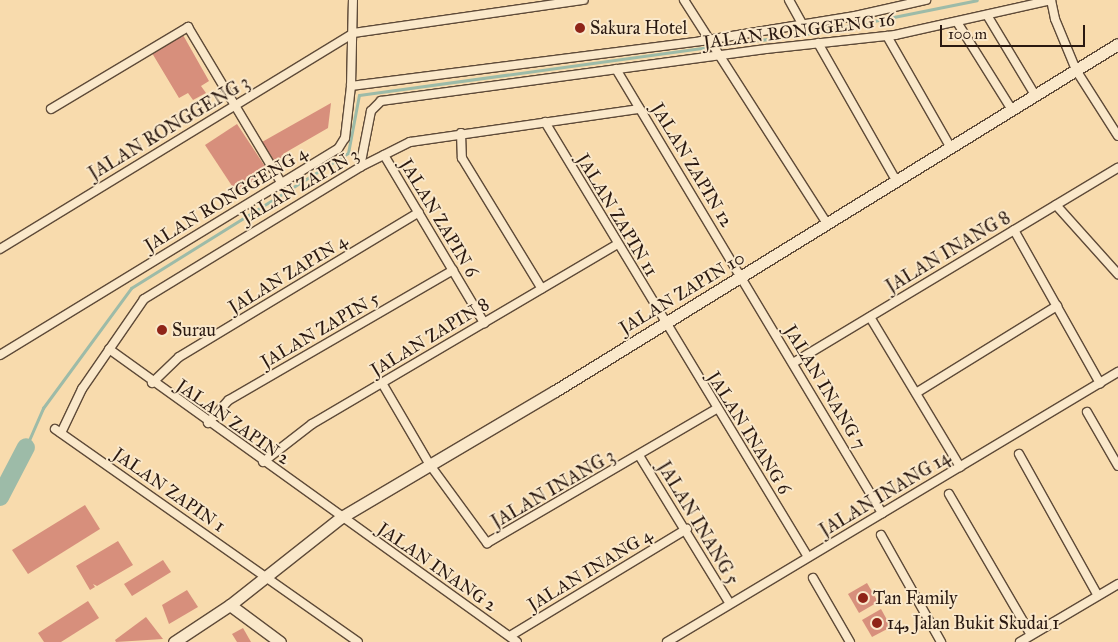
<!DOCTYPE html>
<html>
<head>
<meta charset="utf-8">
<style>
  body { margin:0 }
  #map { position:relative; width:1118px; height:642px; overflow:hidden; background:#f8dbad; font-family:"IM FELL Great Primer",serif }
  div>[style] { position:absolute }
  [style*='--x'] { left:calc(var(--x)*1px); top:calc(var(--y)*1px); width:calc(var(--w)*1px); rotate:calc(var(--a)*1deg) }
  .stream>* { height:3px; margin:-1.5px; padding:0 1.5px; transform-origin:1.5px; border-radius:1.5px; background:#9dbba8 }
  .river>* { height:18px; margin:-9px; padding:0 9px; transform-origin:9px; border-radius:9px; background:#9dbba8 }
  .building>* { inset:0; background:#d78f7c }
  .roads { filter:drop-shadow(1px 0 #5e4a38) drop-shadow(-1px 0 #5e4a38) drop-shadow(0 1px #5e4a38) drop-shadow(0 -1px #5e4a38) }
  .street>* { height:8px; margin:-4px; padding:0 4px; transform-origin:4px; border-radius:4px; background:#fae8ca }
  .secondary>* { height:11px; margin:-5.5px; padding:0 5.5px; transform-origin:5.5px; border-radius:5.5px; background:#fae8ca }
  .dots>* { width:14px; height:14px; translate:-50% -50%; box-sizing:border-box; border:2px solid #fae8ca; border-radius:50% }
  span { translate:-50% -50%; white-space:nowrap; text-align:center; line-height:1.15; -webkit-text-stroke:4px #fae8ca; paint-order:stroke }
  .poi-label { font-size:18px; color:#2a1911 }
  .left { translate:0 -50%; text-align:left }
  .street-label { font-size:18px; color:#2a1911 }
  .scale { position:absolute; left:940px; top:25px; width:145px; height:22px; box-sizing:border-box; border:2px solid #2a1911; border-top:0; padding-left:6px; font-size:15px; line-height:18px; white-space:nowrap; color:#2a1911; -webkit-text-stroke:4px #fae8ca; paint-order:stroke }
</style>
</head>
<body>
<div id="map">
  <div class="stream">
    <div style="--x:26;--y:447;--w:43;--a:-66.4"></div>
    <div style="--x:43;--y:408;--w:149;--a:-53.7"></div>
    <div style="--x:131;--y:288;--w:256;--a:-31.9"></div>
    <div style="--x:348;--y:153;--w:59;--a:-79.3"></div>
    <div style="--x:359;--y:95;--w:464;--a:-7.8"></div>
    <div style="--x:819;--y:32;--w:161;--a:-11.4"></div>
  </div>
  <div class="river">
    <div style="--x:0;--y:497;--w:56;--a:-62.5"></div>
  </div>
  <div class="building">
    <div style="clip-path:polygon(183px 35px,209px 81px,201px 86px,206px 93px,193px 100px,188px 93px,179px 98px,152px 53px)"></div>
    <div style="clip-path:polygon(331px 103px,328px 128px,283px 154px,286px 159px,275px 164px,262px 142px)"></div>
    <div style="clip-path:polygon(237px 124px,268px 171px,236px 192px,205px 145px)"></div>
    <div style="clip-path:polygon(85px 505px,100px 529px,28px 574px,12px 550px)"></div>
    <div style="clip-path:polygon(118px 541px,133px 565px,97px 586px,93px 584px,95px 587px,90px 590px,76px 566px)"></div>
    <div style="clip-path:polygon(163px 560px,171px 572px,132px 596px,124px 584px)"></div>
    <div style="clip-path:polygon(867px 583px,878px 602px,859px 613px,848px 594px)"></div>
    <div style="clip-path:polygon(187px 590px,198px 607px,169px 624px,162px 605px)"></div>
    <div style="clip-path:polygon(88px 601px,99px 618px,61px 642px,44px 642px,38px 633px)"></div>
    <div style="clip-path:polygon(881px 609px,891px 627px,872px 637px,862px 620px)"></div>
    <div style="clip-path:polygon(146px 617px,163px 639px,116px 642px,115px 640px)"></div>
    <div style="clip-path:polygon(243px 628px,251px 642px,237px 642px,232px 634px)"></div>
  </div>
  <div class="roads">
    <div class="street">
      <div style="--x:684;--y:0;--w:267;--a:57.4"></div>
      <div style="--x:789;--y:0;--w:26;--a:61"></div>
      <div style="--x:1051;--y:0;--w:19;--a:78"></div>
      <div style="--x:1055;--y:19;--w:55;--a:67.6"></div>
      <div style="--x:1076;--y:70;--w:78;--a:57.5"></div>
      <div style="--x:987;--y:15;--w:93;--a:59"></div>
      <div style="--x:957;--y:22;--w:104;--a:58"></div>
      <div style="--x:887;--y:36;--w:129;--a:60.3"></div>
      <div style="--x:818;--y:43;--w:160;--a:60.4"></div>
      <div style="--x:616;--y:69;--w:518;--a:59.07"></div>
      <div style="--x:351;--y:86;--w:353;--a:-7.3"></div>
      <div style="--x:701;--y:41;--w:156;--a:-9.2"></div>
      <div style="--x:855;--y:16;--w:73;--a:-12.7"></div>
      <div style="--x:51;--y:109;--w:160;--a:-30.9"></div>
      <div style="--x:188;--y:27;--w:183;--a:59.1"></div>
      <div style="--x:545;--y:122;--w:508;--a:58.84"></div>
      <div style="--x:461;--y:133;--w:25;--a:88"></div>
      <div style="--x:462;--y:158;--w:153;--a:58.6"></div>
      <div style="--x:384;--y:155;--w:196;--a:59.2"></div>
      <div style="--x:360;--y:167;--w:57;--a:-78.9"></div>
      <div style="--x:371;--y:111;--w:14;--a:-45"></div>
      <div style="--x:381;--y:101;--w:388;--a:-7.7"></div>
      <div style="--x:766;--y:49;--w:130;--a:-6.2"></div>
      <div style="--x:895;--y:35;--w:160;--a:-12.6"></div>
      <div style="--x:1056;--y:205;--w:93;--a:48.1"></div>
      <div style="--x:1014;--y:230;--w:176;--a:60.7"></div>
      <div style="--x:0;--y:249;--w:415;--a:-31.4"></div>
      <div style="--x:354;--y:33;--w:232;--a:-8.2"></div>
      <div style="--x:870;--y:317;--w:175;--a:59"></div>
      <div style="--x:109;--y:349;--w:502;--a:35.68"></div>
      <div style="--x:0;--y:355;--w:396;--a:-31.4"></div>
      <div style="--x:338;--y:149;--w:13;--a:-58"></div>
      <div style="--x:345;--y:138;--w:52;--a:-83.4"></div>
      <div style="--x:351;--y:86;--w:86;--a:-88.7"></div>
      <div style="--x:793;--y:363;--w:379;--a:-31"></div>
      <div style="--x:152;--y:383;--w:37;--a:-44"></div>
      <div style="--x:179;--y:357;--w:280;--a:-31.1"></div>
      <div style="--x:382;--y:383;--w:95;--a:59.7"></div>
      <div style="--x:430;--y:465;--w:97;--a:53.8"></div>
      <div style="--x:487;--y:543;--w:265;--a:-30.3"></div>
      <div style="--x:916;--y:393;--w:166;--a:-31.7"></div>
      <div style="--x:1087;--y:412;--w:62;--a:60.1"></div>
      <div style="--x:208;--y:423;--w:31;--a:-48"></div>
      <div style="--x:229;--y:400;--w:259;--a:-30.1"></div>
      <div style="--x:55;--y:429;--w:370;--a:35.1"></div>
      <div style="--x:61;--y:433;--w:49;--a:-64.5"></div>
      <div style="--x:82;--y:389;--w:109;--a:-55.4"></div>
      <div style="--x:144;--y:299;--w:253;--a:-31.4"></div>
      <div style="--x:360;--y:167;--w:56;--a:-26.6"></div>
      <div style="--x:410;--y:142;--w:232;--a:-8.2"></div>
      <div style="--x:1019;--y:454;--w:162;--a:60.9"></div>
      <div style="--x:640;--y:457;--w:172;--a:58.5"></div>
      <div style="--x:263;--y:462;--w:62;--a:-37.8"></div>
      <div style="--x:312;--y:424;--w:354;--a:-30.5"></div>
      <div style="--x:949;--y:494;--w:163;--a:59.8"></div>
      <div style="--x:881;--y:535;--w:123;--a:60.7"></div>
      <div style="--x:813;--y:578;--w:74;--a:60"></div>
      <div style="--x:510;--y:636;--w:207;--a:-31.2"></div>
      <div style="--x:667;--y:642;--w:526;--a:-30.91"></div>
      <div style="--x:1020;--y:642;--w:114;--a:-30.6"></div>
    </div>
    <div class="secondary">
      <div style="--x:230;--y:605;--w:62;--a:36.5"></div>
      <div style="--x:174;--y:642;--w:67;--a:-33.5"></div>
      <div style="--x:230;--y:605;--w:140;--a:-38.3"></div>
      <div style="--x:340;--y:518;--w:250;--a:-30.6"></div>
      <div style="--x:555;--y:391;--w:661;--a:-31.65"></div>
    </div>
  </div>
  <div class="dots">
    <div style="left:580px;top:28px;background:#8f2418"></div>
    <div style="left:162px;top:330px;background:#8f2418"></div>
    <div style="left:863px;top:598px;background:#8f2418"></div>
    <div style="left:877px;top:623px;background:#8f2418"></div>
  </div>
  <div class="poi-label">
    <span class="left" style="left:590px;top:28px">Sakura Hotel</span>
    <span class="left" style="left:172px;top:330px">Surau</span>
    <span class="left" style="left:873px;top:598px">Tan Family</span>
    <span class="left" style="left:887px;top:623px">14, Jalan Bukit Skudai 1</span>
  </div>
  <div class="street-label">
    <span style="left:799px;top:31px;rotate:-7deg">JALAN RONGGENG 16</span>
    <span style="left:169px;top:128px;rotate:-31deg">JALAN RONGGENG 3</span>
    <span style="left:692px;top:165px;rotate:59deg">JALAN ZAPIN 12</span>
    <span style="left:300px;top:186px;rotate:-30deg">JALAN ZAPIN 3</span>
    <span style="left:226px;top:199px;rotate:-31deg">JALAN RONGGENG 4</span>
    <span style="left:617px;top:215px;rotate:59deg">JALAN ZAPIN 11</span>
    <span style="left:439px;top:218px;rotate:59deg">JALAN ZAPIN 6</span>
    <span style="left:948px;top:252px;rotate:-31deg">JALAN INANG 8</span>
    <span style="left:288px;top:274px;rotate:-31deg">JALAN ZAPIN 4</span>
    <span style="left:682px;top:293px;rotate:-31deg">JALAN ZAPIN 10</span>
    <span style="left:320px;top:330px;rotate:-30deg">JALAN ZAPIN 5</span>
    <span style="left:430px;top:337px;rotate:-31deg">JALAN ZAPIN 8</span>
    <span style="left:825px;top:387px;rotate:59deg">JALAN INANG 7</span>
    <span style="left:233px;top:422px;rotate:35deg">JALAN ZAPIN 2</span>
    <span style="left:749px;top:433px;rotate:58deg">JALAN INANG 6</span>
    <span style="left:553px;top:489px;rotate:-30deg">JALAN INANG 3</span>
    <span style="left:169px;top:490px;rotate:35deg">JALAN ZAPIN 1</span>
    <span style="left:885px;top:494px;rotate:-31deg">JALAN INANG 14</span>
    <span style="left:698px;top:523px;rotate:59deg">JALAN INANG 5</span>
    <span style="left:437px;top:567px;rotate:35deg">JALAN INANG 2</span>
    <span style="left:590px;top:570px;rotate:-31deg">JALAN INANG 4</span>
  </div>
  <div class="scale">100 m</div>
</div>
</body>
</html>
